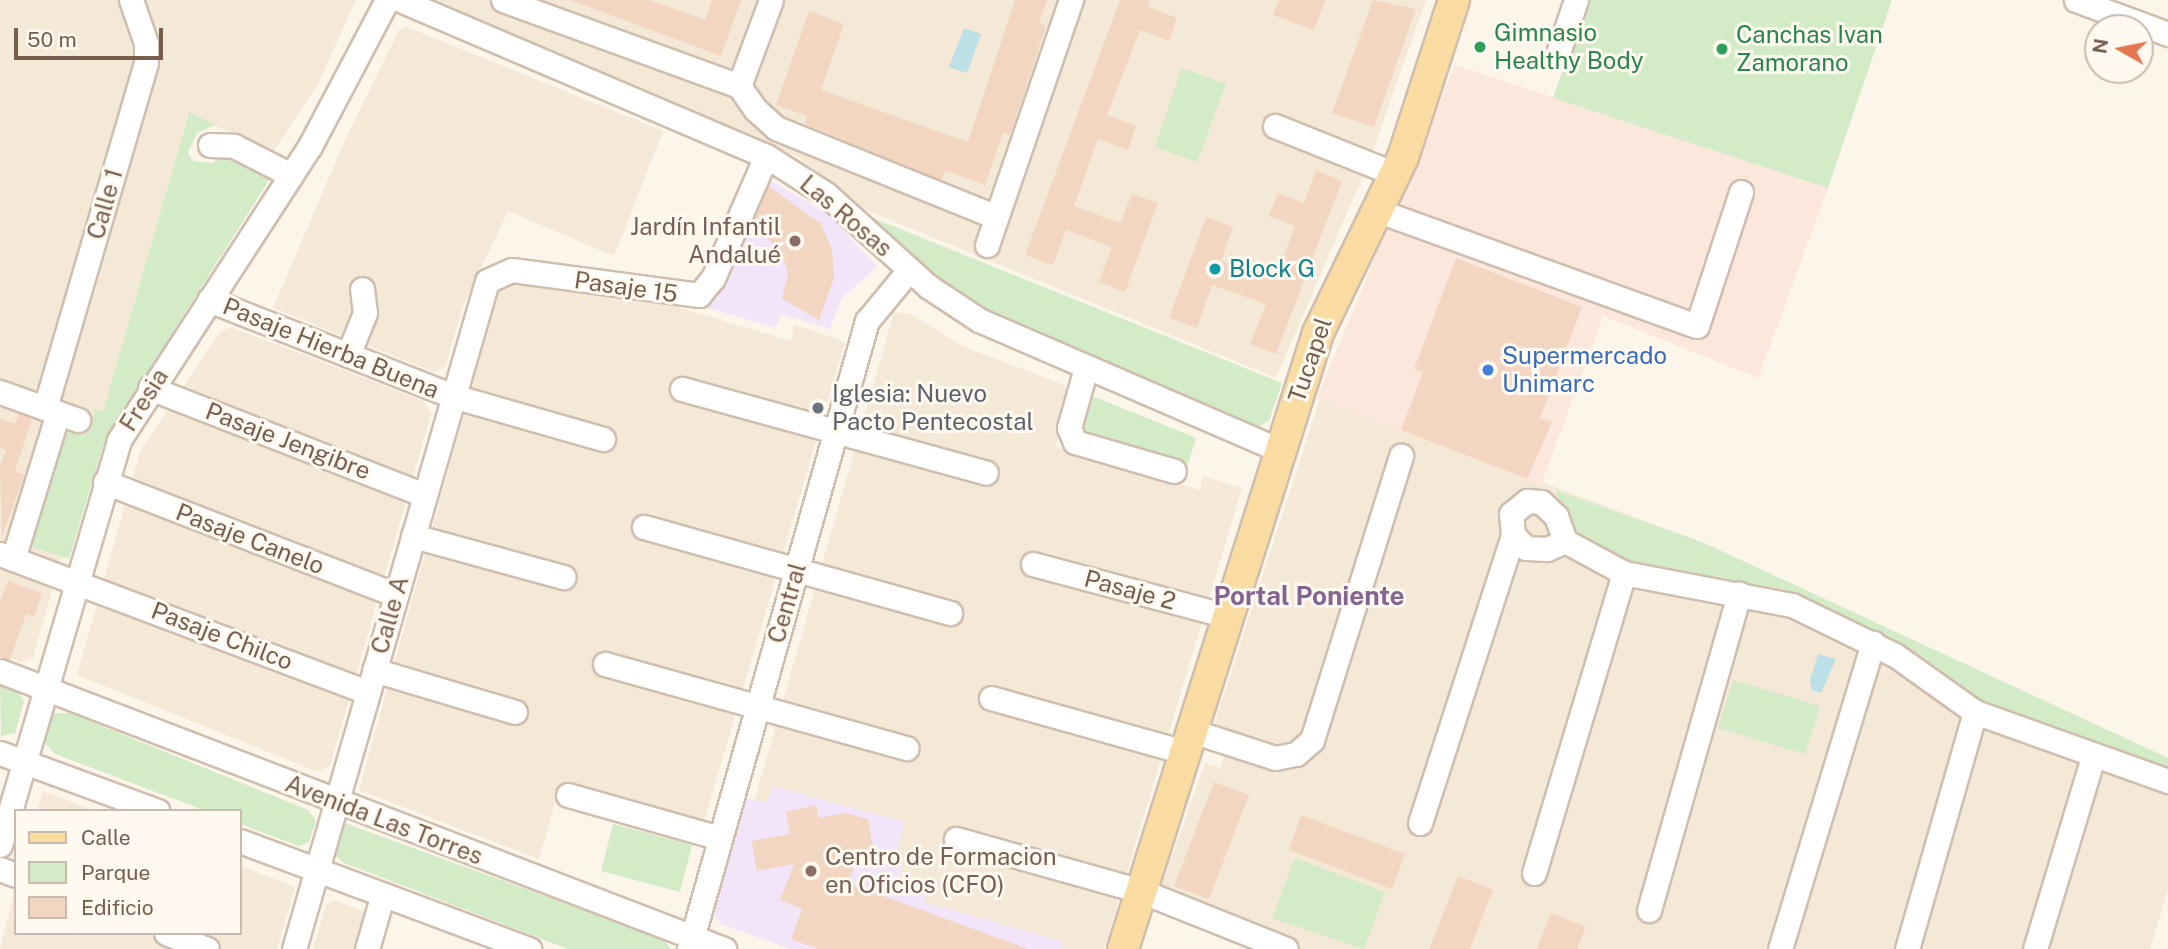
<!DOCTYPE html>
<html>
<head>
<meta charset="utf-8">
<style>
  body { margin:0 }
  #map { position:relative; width:2168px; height:949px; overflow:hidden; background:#fcf5e9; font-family:"Public Sans",sans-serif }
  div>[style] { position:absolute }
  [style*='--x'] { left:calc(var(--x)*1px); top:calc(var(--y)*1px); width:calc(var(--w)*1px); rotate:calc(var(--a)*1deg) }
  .residential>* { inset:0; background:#f4e8d7 }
  .commercial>* { inset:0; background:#fce7dd }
  .education>* { inset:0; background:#f2e5f9 }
  .green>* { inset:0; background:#d4ebc7 }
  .water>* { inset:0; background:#bddfe6 }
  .building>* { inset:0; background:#f2d6c1 }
  .roads { filter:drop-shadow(2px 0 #cfbeae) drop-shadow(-2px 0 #cfbeae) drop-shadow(0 2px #cfbeae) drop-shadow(0 -2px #cfbeae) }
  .minor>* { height:23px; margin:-11.5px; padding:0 11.5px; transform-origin:11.5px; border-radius:11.5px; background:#fff }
  .major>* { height:30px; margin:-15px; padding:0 15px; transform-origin:15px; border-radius:15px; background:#fadca3 }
  .dots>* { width:19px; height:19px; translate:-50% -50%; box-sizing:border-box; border:4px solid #fff9f0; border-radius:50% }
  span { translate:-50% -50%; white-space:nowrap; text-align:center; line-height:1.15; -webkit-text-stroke:6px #fff9f0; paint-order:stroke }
  .leisure-label { font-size:24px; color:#27864d }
  .left { translate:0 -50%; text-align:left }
  .street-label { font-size:24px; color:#775d4c }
  .education-label { font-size:24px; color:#785e54 }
  .right { translate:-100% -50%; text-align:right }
  .culture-label { font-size:24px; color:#0d838f }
  .shop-label { font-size:24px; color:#366cbe }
  .worship-label { font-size:24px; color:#5b616d }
  .neighbourhood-label { font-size:26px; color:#856493; font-weight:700 }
  .legend { position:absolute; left:14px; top:809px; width:228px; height:126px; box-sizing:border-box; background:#fff9f0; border:2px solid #c9bbae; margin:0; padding:9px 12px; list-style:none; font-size:21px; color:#775d4c }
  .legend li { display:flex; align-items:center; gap:14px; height:35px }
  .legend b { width:35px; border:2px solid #c9bbae }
  .north { position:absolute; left:2084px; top:14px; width:70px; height:70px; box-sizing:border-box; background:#fff9f0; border:2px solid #c9bbae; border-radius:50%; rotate:279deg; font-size:19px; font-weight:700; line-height:28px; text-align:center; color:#775d4c }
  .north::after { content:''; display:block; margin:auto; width:24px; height:32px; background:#e47650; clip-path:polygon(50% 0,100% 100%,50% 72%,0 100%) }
  .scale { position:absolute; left:14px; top:28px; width:149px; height:32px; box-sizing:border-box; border:4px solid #775d4c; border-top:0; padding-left:9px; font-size:21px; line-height:24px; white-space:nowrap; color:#775d4c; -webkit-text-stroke:5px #fff9f0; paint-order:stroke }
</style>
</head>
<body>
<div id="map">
  <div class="residential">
    <div style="clip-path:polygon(0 0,356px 0,318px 84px,274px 151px,188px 114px,33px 657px,21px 662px,0 654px)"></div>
    <div style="clip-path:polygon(429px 0,1426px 0,1370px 159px,1276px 378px,868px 211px,798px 157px)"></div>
    <div style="clip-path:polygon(407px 27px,663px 131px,614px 256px,508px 211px,463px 306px,445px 367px,434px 372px,273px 308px,345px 140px,399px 30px)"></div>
    <div style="clip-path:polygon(502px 278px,677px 307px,791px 341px,794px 325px,845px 342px,703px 825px,560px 785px,539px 859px,359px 790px)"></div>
    <div style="clip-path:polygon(894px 312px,911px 314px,962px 346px,1072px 388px,1055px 447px,1200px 490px,1203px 476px,1242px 488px,1104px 949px,790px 949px,732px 927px,724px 907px)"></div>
    <div style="clip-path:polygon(231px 327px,423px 401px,431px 414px,330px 765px,318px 772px,77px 675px,140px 452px,220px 332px)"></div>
    <div style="clip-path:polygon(1320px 399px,1704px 543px,2168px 758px,2168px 889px,2150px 949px,1254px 949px,1171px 918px,1178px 901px,1159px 893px,1205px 763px,1221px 768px,1232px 730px,1214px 725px)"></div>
    <div style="clip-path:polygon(43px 791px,95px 811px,37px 811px)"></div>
    <div style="clip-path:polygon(240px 866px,295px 887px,277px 949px,0 949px,16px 886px,16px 933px,240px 933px)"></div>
    <div style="clip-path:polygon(335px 900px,367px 913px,359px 949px,313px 949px,326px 905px)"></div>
  </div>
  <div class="commercial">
    <div style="clip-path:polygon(1455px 65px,1828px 188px,1758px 378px,1603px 316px,1541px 485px,1317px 398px)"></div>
  </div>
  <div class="education">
    <div style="clip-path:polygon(763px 176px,830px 215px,877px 267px,841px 299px,830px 329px,781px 314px,776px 328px,708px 308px)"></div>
    <div style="clip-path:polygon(772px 786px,905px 822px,894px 859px,903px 862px,899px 880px,927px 888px,924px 902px,1064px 942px,1061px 949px,791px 949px,721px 924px,711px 911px,743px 797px,767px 803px)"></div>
  </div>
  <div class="green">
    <div style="clip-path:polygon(1587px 0,1892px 0,1828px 188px,1553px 98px)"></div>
    <div style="clip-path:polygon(1182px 68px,1226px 84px,1197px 162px,1155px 147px)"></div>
    <div style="clip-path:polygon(189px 112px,215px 125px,197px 133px,188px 153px,193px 161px,213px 163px,222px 151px,271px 177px,117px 420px,102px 449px,69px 559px,32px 547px,30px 539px,64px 428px,82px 436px,91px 429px,95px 409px,103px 412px)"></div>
    <div style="clip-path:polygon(873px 218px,1282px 383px,1269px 421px,1260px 426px,1249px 423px,991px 313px,938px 282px)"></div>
    <div style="clip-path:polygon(1085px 393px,1196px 438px,1187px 468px,1080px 440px,1073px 425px)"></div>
    <div style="clip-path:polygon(1555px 490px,1704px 543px,2168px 758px,2168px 768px,1971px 699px,1878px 633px,1784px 589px,1649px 571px,1576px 538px)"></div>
    <div style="clip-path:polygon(1733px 680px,1820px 706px,1805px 754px,1718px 728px)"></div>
    <div style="clip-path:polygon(0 682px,14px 686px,24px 701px,15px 733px,1px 736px)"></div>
    <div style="clip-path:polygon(52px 713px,70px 713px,308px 810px,316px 821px,309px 842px,299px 846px,240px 824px,240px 811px,206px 811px,55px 754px,45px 743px)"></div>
    <div style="clip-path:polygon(339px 821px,663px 939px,671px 949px,568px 949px,344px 863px,331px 852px)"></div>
    <div style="clip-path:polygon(613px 824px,692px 845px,680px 892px,601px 871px)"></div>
    <div style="clip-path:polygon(1295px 858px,1385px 892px,1364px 949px,1272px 918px)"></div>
  </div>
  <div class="water">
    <div style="clip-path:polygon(964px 28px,981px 34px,967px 73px,949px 67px)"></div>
    <div style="clip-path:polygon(1818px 654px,1836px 659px,1821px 693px,1812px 690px,1810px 680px)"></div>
  </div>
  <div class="building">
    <div style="clip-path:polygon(570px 0,649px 0,705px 20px,712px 0,741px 0,721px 56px)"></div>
    <div style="clip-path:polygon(1015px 0,1047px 0,1039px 23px,1046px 26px,1010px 135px,1003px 133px,985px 185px,945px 170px,941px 180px,805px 124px,807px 116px,776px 105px,809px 11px,844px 24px,821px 90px,968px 142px)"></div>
    <div style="clip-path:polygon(1120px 0,1150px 0,1148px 7px,1177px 18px,1169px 41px,1140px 30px,1107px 115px,1136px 126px,1128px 150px,1098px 139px,1074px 206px,1120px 223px,1132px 194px,1158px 203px,1125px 292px,1099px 282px,1112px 247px,1066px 230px,1053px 265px,1025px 255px)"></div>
    <div style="clip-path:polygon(1279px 0,1325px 0,1314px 30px,1273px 15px)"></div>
    <div style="clip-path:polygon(1373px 0,1416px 9px,1374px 127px,1332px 113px)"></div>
    <div style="clip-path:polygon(1316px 170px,1342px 181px,1276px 354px,1250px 344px,1266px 304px,1212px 285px,1197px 328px,1169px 318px,1206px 217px,1233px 227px,1221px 261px,1275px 280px,1295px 226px,1269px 216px,1278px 193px,1304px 203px)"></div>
    <div style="clip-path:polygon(768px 186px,820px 223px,832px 248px,834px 278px,819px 320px,782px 299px,788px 274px,782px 253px,752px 224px)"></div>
    <div style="clip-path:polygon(1456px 258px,1582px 307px,1540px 418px,1552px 422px,1527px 479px,1401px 430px,1423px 372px,1414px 369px)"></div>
    <div style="clip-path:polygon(19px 414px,32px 419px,15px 471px,24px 475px,2px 537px,0 466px,6px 450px,0 448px,0 419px,15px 424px)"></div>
    <div style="clip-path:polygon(8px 581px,42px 593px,34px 617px,26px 614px,10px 660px,0 657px,0 602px)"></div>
    <div style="clip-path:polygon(1214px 782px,1249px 795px,1209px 899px,1174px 886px)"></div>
    <div style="clip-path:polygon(816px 805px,819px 818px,845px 813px,868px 819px,874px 853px,858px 856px,848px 883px,1028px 949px,818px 949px,791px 939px,802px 909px,780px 900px,794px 864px,757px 871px,751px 841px,790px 834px,786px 812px)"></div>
    <div style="clip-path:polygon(1301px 815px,1405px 854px,1392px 889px,1289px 850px)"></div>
    <div style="clip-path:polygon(1458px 876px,1493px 890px,1470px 949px,1429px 949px)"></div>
    <div style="clip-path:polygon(1551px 913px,1586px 927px,1577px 949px,1537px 949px)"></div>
  </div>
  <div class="roads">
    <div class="minor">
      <div style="--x:400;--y:0;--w:398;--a:23.1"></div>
      <div style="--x:766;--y:156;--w:71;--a:32.3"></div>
      <div style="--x:826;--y:194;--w:139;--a:42.1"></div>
      <div style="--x:929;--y:287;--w:60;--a:33.4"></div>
      <div style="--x:979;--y:320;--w:328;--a:23.4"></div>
      <div style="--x:503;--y:0;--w:251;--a:20"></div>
      <div style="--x:771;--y:0;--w:92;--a:110.4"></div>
      <div style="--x:739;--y:86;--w:28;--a:55"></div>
      <div style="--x:755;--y:109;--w:28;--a:42"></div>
      <div style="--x:776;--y:128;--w:235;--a:22"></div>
      <div style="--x:2076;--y:0;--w:98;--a:20.3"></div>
      <div style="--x:1557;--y:56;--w:59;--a:-71.3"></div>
      <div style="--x:1275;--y:126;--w:129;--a:21.8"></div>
      <div style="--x:210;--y:145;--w:24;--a:2"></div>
      <div style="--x:234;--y:146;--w:64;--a:27"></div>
      <div style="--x:1376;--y:210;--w:341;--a:19.9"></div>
      <div style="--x:1697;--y:326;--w:141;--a:-71.8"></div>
      <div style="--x:987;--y:245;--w:259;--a:-71.1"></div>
      <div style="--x:209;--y:300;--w:262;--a:21.5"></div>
      <div style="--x:453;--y:396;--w:156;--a:16"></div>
      <div style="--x:348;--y:355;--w:45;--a:-68"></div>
      <div style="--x:365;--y:313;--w:24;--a:-97"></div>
      <div style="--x:1086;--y:368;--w:62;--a:105.8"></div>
      <div style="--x:1069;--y:428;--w:15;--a:67"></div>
      <div style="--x:1075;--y:442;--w:103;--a:16.3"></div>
      <div style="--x:150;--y:388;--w:295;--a:21.3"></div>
      <div style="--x:682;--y:389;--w:315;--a:15.4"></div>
      <div style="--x:0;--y:392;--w:83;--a:19.7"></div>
      <div style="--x:45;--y:408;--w:360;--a:-73.7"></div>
      <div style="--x:146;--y:62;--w:19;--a:-90"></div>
      <div style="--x:146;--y:43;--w:46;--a:-109.2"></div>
      <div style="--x:105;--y:482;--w:312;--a:21.2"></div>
      <div style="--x:644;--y:527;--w:318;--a:15.7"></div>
      <div style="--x:413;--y:536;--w:156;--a:15.3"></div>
      <div style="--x:1565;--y:541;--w:20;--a:156"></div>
      <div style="--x:1547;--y:549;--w:21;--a:-177"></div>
      <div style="--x:1526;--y:548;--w:18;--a:-135"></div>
      <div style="--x:1513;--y:535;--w:21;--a:-95"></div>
      <div style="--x:1511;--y:514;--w:21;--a:-39"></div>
      <div style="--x:1527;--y:501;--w:14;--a:4"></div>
      <div style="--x:1541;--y:502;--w:21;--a:43"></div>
      <div style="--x:1556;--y:516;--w:27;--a:70"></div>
      <div style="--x:1565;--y:541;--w:67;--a:28.5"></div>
      <div style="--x:1624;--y:573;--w:171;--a:10.8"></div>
      <div style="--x:1792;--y:605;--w:114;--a:25.9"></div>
      <div style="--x:1895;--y:655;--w:98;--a:35.5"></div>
      <div style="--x:1975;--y:712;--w:205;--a:19.7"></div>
      <div style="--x:0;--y:554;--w:393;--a:20.6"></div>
      <div style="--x:13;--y:559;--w:153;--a:-72.9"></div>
      <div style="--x:1033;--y:564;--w:201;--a:15"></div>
      <div style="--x:605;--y:664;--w:313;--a:15.6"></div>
      <div style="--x:374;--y:670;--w:147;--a:16.6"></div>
      <div style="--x:0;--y:671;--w:776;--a:21.01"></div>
      <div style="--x:991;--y:698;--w:201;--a:15.6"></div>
      <div style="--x:1192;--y:731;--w:87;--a:18"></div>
      <div style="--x:1275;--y:758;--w:21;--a:-11"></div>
      <div style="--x:1296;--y:754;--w:21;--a:-41"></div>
      <div style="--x:1312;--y:740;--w:298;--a:-72.6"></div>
      <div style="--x:0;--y:753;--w:168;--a:20.2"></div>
      <div style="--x:568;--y:795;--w:158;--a:15.8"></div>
      <div style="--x:1420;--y:823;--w:303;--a:-72.1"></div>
      <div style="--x:956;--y:839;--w:192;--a:15.7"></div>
      <div style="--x:1141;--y:891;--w:156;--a:21.8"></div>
      <div style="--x:240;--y:841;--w:309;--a:20.5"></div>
      <div style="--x:0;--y:845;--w:422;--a:-73.6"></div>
      <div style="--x:119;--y:440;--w:351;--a:-57"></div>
      <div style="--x:310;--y:146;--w:165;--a:-62.2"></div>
      <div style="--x:0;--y:869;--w:17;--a:21"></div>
      <div style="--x:1534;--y:873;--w:313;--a:-73.3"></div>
      <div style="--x:1649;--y:910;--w:329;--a:-74.1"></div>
      <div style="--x:166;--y:933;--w:44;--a:21.3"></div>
      <div style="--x:294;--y:949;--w:695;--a:-73.88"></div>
      <div style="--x:487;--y:281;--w:27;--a:-24"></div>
      <div style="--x:512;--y:270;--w:189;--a:7.6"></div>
      <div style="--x:699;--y:295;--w:22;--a:-51"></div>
      <div style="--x:713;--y:278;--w:133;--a:-66.5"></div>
      <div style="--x:367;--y:949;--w:57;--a:-73.8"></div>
      <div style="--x:689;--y:949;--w:653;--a:-74.18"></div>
      <div style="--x:867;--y:321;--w:66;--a:-50.5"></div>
      <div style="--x:1780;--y:949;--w:320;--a:-73.1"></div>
      <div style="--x:1907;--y:949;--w:247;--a:-74"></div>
      <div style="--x:2035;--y:949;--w:201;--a:-73.2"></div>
    </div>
    <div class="major">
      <div style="--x:1123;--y:949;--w:646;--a:-72.43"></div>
      <div style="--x:1318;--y:333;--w:195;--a:-64.2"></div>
      <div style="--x:1403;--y:157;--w:165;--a:-72"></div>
    </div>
  </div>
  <div class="dots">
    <div style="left:1480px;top:47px;background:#2e9e5b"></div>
    <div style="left:1722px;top:49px;background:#2e9e5b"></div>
    <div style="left:795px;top:241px;background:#8d6e63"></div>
    <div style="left:1215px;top:269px;background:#0f9aa8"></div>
    <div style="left:1488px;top:370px;background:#3f7fe0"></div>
    <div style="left:818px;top:408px;background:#6b7280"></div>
    <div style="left:811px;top:871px;background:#8d6e63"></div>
  </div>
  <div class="leisure-label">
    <span class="left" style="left:1494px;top:47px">Gimnasio<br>Healthy Body</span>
    <span class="left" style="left:1736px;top:49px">Canchas Ivan<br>Zamorano</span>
  </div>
  <div class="street-label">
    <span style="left:105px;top:204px;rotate:-74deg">Calle 1</span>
    <span style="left:846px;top:216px;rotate:40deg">Las Rosas</span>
    <span style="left:626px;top:287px;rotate:8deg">Pasaje 15</span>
    <span style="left:331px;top:348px;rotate:22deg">Pasaje Hierba Buena</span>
    <span style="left:1310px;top:360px;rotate:-71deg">Tucapel</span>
    <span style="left:144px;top:400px;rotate:-58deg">Fresia</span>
    <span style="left:288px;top:441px;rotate:21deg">Pasaje Jengibre</span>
    <span style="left:250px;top:539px;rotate:21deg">Pasaje Canelo</span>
    <span style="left:1130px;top:590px;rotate:15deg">Pasaje 2</span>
    <span style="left:787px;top:603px;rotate:-74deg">Central</span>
    <span style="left:390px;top:615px;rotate:-74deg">Calle A</span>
    <span style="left:222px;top:636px;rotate:21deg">Pasaje Chilco</span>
    <span style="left:384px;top:820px;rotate:21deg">Avenida Las Torres</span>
  </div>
  <div class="education-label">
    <span class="right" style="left:781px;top:241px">Jardín Infantil<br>Andalué</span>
    <span class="left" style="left:825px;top:871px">Centro de Formacion<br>en Oficios (CFO)</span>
  </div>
  <div class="culture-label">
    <span class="left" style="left:1229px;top:269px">Block G</span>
  </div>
  <div class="shop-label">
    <span class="left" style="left:1502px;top:370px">Supermercado<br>Unimarc</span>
  </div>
  <div class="worship-label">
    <span class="left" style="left:832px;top:408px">Iglesia: Nuevo<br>Pacto Pentecostal</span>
  </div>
  <div class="neighbourhood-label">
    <span style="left:1309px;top:596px">Portal Poniente</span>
  </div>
  <ul class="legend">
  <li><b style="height:9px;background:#fadca3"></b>Calle</li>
  <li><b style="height:19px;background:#d4ebc7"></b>Parque</li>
  <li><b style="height:19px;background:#f2d6c1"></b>Edificio</li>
  </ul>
  <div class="north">N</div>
  <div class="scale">50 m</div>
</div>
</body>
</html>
